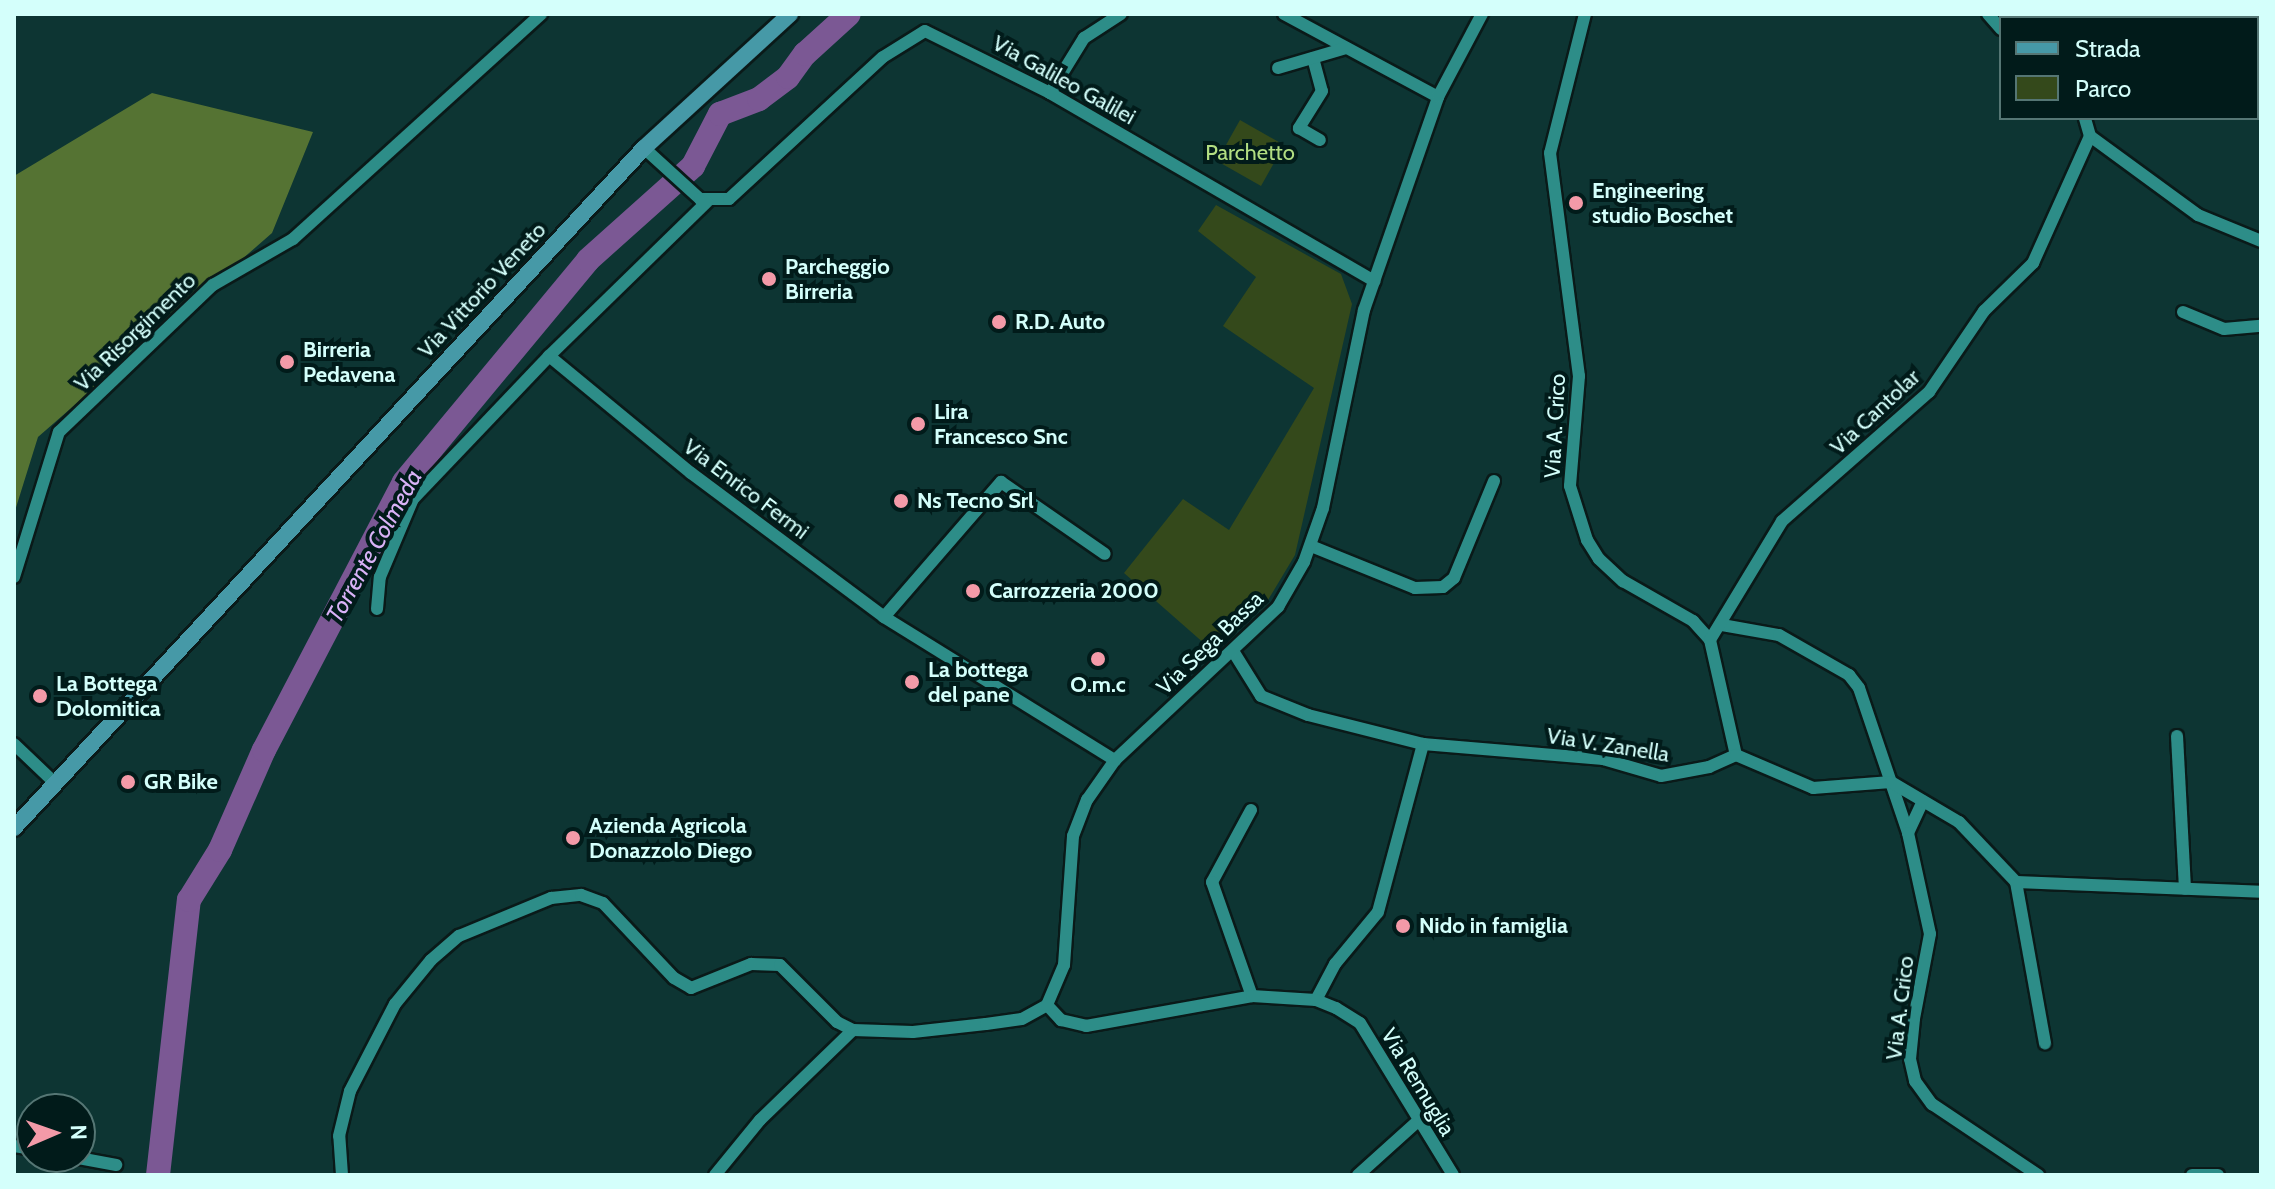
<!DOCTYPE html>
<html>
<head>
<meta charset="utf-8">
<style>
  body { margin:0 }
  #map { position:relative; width:2275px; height:1189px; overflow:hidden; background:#0d3533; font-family:Cabin,sans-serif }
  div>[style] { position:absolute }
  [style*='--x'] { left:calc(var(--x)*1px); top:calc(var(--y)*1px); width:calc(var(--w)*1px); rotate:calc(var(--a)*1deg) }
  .green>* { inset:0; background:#34491b }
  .forest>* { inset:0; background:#557333 }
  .river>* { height:24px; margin:-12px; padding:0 12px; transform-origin:12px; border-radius:12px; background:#7b5894 }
  .roads { filter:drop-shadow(2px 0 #0a1a19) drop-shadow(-2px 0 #0a1a19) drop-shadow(0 2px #0a1a19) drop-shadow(0 -2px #0a1a19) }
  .street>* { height:12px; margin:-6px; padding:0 6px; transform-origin:6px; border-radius:6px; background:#2d8d88 }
  .secondary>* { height:16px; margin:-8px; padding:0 8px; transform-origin:8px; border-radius:8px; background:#4699a7 }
  .dots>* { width:22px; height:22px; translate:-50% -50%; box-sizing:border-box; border:4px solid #011b1a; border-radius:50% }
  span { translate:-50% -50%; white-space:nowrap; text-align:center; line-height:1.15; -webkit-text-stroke:8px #011b1a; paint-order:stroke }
  .street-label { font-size:22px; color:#d4fffb }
  .park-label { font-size:22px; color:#b2de82 }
  .poi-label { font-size:22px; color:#d4fffb; font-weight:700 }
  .left { translate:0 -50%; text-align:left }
  .water-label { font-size:24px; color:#d9b2f7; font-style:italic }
  .frame { position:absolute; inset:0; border:16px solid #d4fffb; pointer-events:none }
  .legend { position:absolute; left:1999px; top:16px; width:260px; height:104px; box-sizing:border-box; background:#011b1a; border:2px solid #557674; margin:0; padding:10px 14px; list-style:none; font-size:24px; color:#d4fffb }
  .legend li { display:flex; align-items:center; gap:16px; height:40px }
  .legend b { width:40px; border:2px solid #557674 }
  .north { position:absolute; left:16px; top:1093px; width:80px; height:80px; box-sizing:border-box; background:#011b1a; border:2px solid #557674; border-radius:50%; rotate:88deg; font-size:22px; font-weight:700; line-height:32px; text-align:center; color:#d4fffb }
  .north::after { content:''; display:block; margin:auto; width:28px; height:36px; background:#f39aa8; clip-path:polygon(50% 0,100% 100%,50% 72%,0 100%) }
</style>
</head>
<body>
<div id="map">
  <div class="green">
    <div style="clip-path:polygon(1240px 120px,1284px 145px,1261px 186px,1217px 161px)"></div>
    <div style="clip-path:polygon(1216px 205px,1341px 274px,1352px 304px,1295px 555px,1265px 605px,1214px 652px,1124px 573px,1183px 499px,1229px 530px,1314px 388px,1223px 326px,1256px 277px,1198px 231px)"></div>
  </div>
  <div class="forest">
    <div style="clip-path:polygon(152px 93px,313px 132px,272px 233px,38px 437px,14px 514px,14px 176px)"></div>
  </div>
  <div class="river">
    <div style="--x:158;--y:1175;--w:277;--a:-83.6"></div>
    <div style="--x:189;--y:900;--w:59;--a:-58.2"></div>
    <div style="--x:220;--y:850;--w:109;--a:-66.3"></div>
    <div style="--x:264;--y:750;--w:302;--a:-62.4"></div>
    <div style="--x:404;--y:482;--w:288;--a:-50.3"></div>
    <div style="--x:588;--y:260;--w:141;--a:-41.8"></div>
    <div style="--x:693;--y:166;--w:59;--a:-62.6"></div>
    <div style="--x:720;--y:114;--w:42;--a:-21"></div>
    <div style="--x:759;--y:99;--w:36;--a:-37"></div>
    <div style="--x:788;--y:77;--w:29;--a:-54"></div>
    <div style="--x:805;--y:54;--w:59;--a:-42.3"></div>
  </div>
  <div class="roads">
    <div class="street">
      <div style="--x:1284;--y:14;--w:175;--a:28.3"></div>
      <div style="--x:1585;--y:14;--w:143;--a:104.1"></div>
      <div style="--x:1550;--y:153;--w:225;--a:82.6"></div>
      <div style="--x:1579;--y:376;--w:110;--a:94.7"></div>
      <div style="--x:1570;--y:486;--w:57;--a:72.5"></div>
      <div style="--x:1587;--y:540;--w:22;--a:58"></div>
      <div style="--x:1599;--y:559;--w:33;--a:43"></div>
      <div style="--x:1623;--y:581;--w:81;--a:29.7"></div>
      <div style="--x:1693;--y:621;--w:25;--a:48"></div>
      <div style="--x:1710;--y:640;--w:118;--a:77.3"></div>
      <div style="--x:1988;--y:14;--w:20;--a:49"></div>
      <div style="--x:2211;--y:14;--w:4;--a:63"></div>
      <div style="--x:2083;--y:18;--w:4;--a:-90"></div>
      <div style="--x:1313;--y:58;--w:34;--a:75"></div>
      <div style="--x:1322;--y:91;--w:44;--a:121.9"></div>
      <div style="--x:1299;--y:128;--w:24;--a:30"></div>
      <div style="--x:1278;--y:68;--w:71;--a:-16.4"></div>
      <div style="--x:1050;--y:93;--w:65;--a:-58.3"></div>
      <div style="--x:1084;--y:38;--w:44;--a:-33"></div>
      <div style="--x:2257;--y:103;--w:9;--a:63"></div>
      <div style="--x:2090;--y:136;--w:134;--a:36.2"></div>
      <div style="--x:2198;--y:215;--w:68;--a:22.4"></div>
      <div style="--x:644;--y:148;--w:76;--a:42.3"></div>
      <div style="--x:700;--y:199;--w:29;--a:0"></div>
      <div style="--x:729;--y:199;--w:209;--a:-42.7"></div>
      <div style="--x:883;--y:57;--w:49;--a:-31.8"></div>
      <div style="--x:925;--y:31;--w:140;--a:26.4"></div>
      <div style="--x:1050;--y:93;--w:375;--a:30.1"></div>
      <div style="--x:2183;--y:312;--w:44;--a:22.5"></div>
      <div style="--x:2224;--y:329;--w:37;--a:-5"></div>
      <div style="--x:549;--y:356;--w:184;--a:39.5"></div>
      <div style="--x:691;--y:473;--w:241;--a:36.7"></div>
      <div style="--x:884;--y:617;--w:272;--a:31.8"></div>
      <div style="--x:1311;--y:546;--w:112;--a:22"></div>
      <div style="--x:1415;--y:588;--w:28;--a:-2"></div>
      <div style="--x:1443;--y:587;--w:14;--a:-39"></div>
      <div style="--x:1454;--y:578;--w:105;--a:-67.6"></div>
      <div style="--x:14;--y:577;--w:152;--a:-72.8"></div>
      <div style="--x:59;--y:432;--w:213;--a:-43.7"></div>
      <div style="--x:213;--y:285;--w:92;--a:-29.9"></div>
      <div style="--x:293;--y:239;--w:335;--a:-42.2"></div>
      <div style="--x:377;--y:609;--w:32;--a:-85"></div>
      <div style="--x:380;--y:577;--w:85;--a:-67.1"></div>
      <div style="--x:413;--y:499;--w:197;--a:-46.4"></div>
      <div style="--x:549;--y:356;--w:221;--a:-44.3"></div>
      <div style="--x:884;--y:617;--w:179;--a:-49.1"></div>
      <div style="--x:1001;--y:482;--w:126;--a:34.7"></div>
      <div style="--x:1722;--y:625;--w:58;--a:10"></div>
      <div style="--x:1779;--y:635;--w:81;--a:29.7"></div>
      <div style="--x:1849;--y:675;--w:16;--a:52"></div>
      <div style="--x:1859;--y:688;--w:153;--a:71.3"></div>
      <div style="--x:1908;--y:833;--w:35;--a:-65"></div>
      <div style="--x:1710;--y:640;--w:139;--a:-58.8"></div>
      <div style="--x:1782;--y:521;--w:196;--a:-41.3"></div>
      <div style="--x:1929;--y:392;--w:98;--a:-55.8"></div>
      <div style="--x:1984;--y:311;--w:69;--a:-44.4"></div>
      <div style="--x:2033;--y:263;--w:139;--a:-65.8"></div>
      <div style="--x:2090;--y:136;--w:19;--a:-106"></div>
      <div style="--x:1233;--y:651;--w:53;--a:58.1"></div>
      <div style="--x:1261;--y:696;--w:51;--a:22"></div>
      <div style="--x:1308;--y:715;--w:119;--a:14.2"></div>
      <div style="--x:1423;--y:744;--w:181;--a:4.8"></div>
      <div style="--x:1603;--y:759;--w:60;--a:16.3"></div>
      <div style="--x:1661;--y:776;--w:49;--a:-10.6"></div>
      <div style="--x:1709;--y:767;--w:30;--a:-24"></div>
      <div style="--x:2177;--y:736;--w:153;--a:87"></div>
      <div style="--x:14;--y:744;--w:58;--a:43.6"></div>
      <div style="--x:1736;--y:755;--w:84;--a:23.2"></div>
      <div style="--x:1813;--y:788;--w:78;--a:-4.4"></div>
      <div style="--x:1891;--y:782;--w:79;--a:30.5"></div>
      <div style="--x:1959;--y:822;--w:83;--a:46.5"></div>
      <div style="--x:2016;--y:882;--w:245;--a:2.3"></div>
      <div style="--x:1251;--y:810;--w:82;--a:118.4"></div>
      <div style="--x:1212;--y:882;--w:121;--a:70.7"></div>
      <div style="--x:1908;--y:833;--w:103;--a:77.7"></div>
      <div style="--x:1930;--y:934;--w:86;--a:100.7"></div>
      <div style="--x:1914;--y:1019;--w:40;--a:95.7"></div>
      <div style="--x:1910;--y:1059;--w:23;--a:77"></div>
      <div style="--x:1915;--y:1081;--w:29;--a:54"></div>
      <div style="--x:1932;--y:1104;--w:128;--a:33.8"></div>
      <div style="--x:2016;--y:882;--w:164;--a:79.8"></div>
      <div style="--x:1316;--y:1000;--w:41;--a:-62.2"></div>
      <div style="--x:1335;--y:964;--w:67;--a:-50.4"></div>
      <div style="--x:1378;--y:912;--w:174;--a:-75"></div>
      <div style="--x:1047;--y:1005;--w:21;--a:47"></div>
      <div style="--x:1061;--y:1020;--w:26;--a:13"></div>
      <div style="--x:1086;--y:1026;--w:169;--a:-10.2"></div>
      <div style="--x:1252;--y:996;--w:64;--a:3.6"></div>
      <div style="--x:1316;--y:1000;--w:22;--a:22"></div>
      <div style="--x:1336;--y:1008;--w:28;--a:32"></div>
      <div style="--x:1360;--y:1023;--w:178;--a:58.5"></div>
      <div style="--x:14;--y:1146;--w:18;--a:9"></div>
      <div style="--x:73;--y:1157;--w:44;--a:10.5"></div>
      <div style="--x:342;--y:1175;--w:39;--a:-94"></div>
      <div style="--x:339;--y:1136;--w:46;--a:-76.3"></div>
      <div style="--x:350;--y:1091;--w:98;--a:-62.7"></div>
      <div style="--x:395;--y:1004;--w:57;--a:-50.7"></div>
      <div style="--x:431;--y:960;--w:37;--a:-41"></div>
      <div style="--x:459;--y:936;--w:100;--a:-22.4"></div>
      <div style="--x:551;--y:898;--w:30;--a:-6"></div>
      <div style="--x:581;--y:895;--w:23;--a:20"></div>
      <div style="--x:603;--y:903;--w:103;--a:46.6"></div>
      <div style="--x:674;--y:978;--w:20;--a:30"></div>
      <div style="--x:691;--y:988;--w:65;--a:-21.8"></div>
      <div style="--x:751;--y:964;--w:29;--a:2"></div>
      <div style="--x:780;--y:965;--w:81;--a:45"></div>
      <div style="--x:837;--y:1022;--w:18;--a:27"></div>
      <div style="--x:853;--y:1030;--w:60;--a:1.9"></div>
      <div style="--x:913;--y:1032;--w:73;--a:-6.3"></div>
      <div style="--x:986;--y:1024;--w:36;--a:-8"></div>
      <div style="--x:1022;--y:1019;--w:29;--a:-29"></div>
      <div style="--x:1047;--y:1005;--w:43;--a:-67"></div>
      <div style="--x:1064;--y:965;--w:129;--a:-86"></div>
      <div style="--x:1073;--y:836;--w:39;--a:-69"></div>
      <div style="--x:1087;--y:800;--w:49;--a:-55"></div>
      <div style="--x:1115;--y:760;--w:224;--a:-43.2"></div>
      <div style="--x:1278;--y:607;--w:52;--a:-60"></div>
      <div style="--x:1304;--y:562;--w:57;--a:-70.6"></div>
      <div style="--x:1323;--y:508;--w:202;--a:-78.3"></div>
      <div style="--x:1364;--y:310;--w:225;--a:-70.8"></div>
      <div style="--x:1438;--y:97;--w:94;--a:-62.1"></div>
      <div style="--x:715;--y:1175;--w:71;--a:-50.7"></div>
      <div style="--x:760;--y:1120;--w:129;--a:-44.1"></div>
      <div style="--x:1358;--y:1175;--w:81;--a:-42"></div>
      <div style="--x:2192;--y:1175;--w:26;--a:0"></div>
    </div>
    <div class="secondary">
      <div style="--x:14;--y:828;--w:927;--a:-47.19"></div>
      <div style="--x:644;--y:148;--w:198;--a:-42.5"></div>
    </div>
  </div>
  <div class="dots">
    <div style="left:1576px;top:203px;background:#f39aa8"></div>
    <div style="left:769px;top:279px;background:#f39aa8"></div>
    <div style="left:999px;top:322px;background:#f39aa8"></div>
    <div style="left:287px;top:362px;background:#f39aa8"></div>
    <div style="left:918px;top:424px;background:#f39aa8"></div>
    <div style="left:901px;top:501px;background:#f39aa8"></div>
    <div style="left:973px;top:591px;background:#f39aa8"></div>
    <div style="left:1098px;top:659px;background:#f39aa8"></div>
    <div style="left:912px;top:682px;background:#f39aa8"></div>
    <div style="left:40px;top:696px;background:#f39aa8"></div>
    <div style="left:128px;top:782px;background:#f39aa8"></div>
    <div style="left:573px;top:838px;background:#f39aa8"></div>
    <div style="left:1403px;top:926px;background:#f39aa8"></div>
  </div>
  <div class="street-label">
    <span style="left:1064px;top:80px;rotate:29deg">Via Galileo Galilei</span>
    <span style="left:482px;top:290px;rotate:-47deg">Via Vittorio Veneto</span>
    <span style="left:135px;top:332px;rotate:-44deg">Via Risorgimento</span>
    <span style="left:1875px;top:412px;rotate:-43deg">Via Cantolar</span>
    <span style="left:1555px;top:426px;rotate:-87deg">Via A. Crico</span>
    <span style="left:746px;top:489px;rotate:37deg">Via Enrico Fermi</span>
    <span style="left:1210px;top:643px;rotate:-44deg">Via Sega Bassa</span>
    <span style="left:1608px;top:745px;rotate:9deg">Via V. Zanella</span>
    <span style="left:1900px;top:1008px;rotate:-83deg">Via A. Crico</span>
    <span style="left:1418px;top:1082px;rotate:59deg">Via Remuglia</span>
  </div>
  <div class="park-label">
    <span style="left:1250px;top:153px">Parchetto</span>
  </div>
  <div class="poi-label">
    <span class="left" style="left:1592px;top:203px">Engineering<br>studio Boschet</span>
    <span class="left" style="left:785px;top:279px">Parcheggio<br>Birreria</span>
    <span class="left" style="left:1015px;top:322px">R.D. Auto</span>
    <span class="left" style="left:303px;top:362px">Birreria<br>Pedavena</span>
    <span class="left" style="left:934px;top:424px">Lira<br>Francesco Snc</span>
    <span class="left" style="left:917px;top:501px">Ns Tecno Srl</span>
    <span class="left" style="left:989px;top:591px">Carrozzeria 2000</span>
    <span class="left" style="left:928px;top:682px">La bottega<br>del pane</span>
    <span class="left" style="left:56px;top:696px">La Bottega<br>Dolomitica</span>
    <span style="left:1098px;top:685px">O.m.c</span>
    <span class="left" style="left:144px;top:782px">GR Bike</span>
    <span class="left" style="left:589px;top:838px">Azienda Agricola<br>Donazzolo Diego</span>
    <span class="left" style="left:1419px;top:926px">Nido in famiglia</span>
  </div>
  <div class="water-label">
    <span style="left:374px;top:546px;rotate:-61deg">Torrente Colmeda</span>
  </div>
  <div class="frame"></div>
  <ul class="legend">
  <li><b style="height:10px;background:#4699a7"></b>Strada</li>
  <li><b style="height:22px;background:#34491b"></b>Parco</li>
  </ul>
  <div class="north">N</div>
</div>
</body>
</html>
